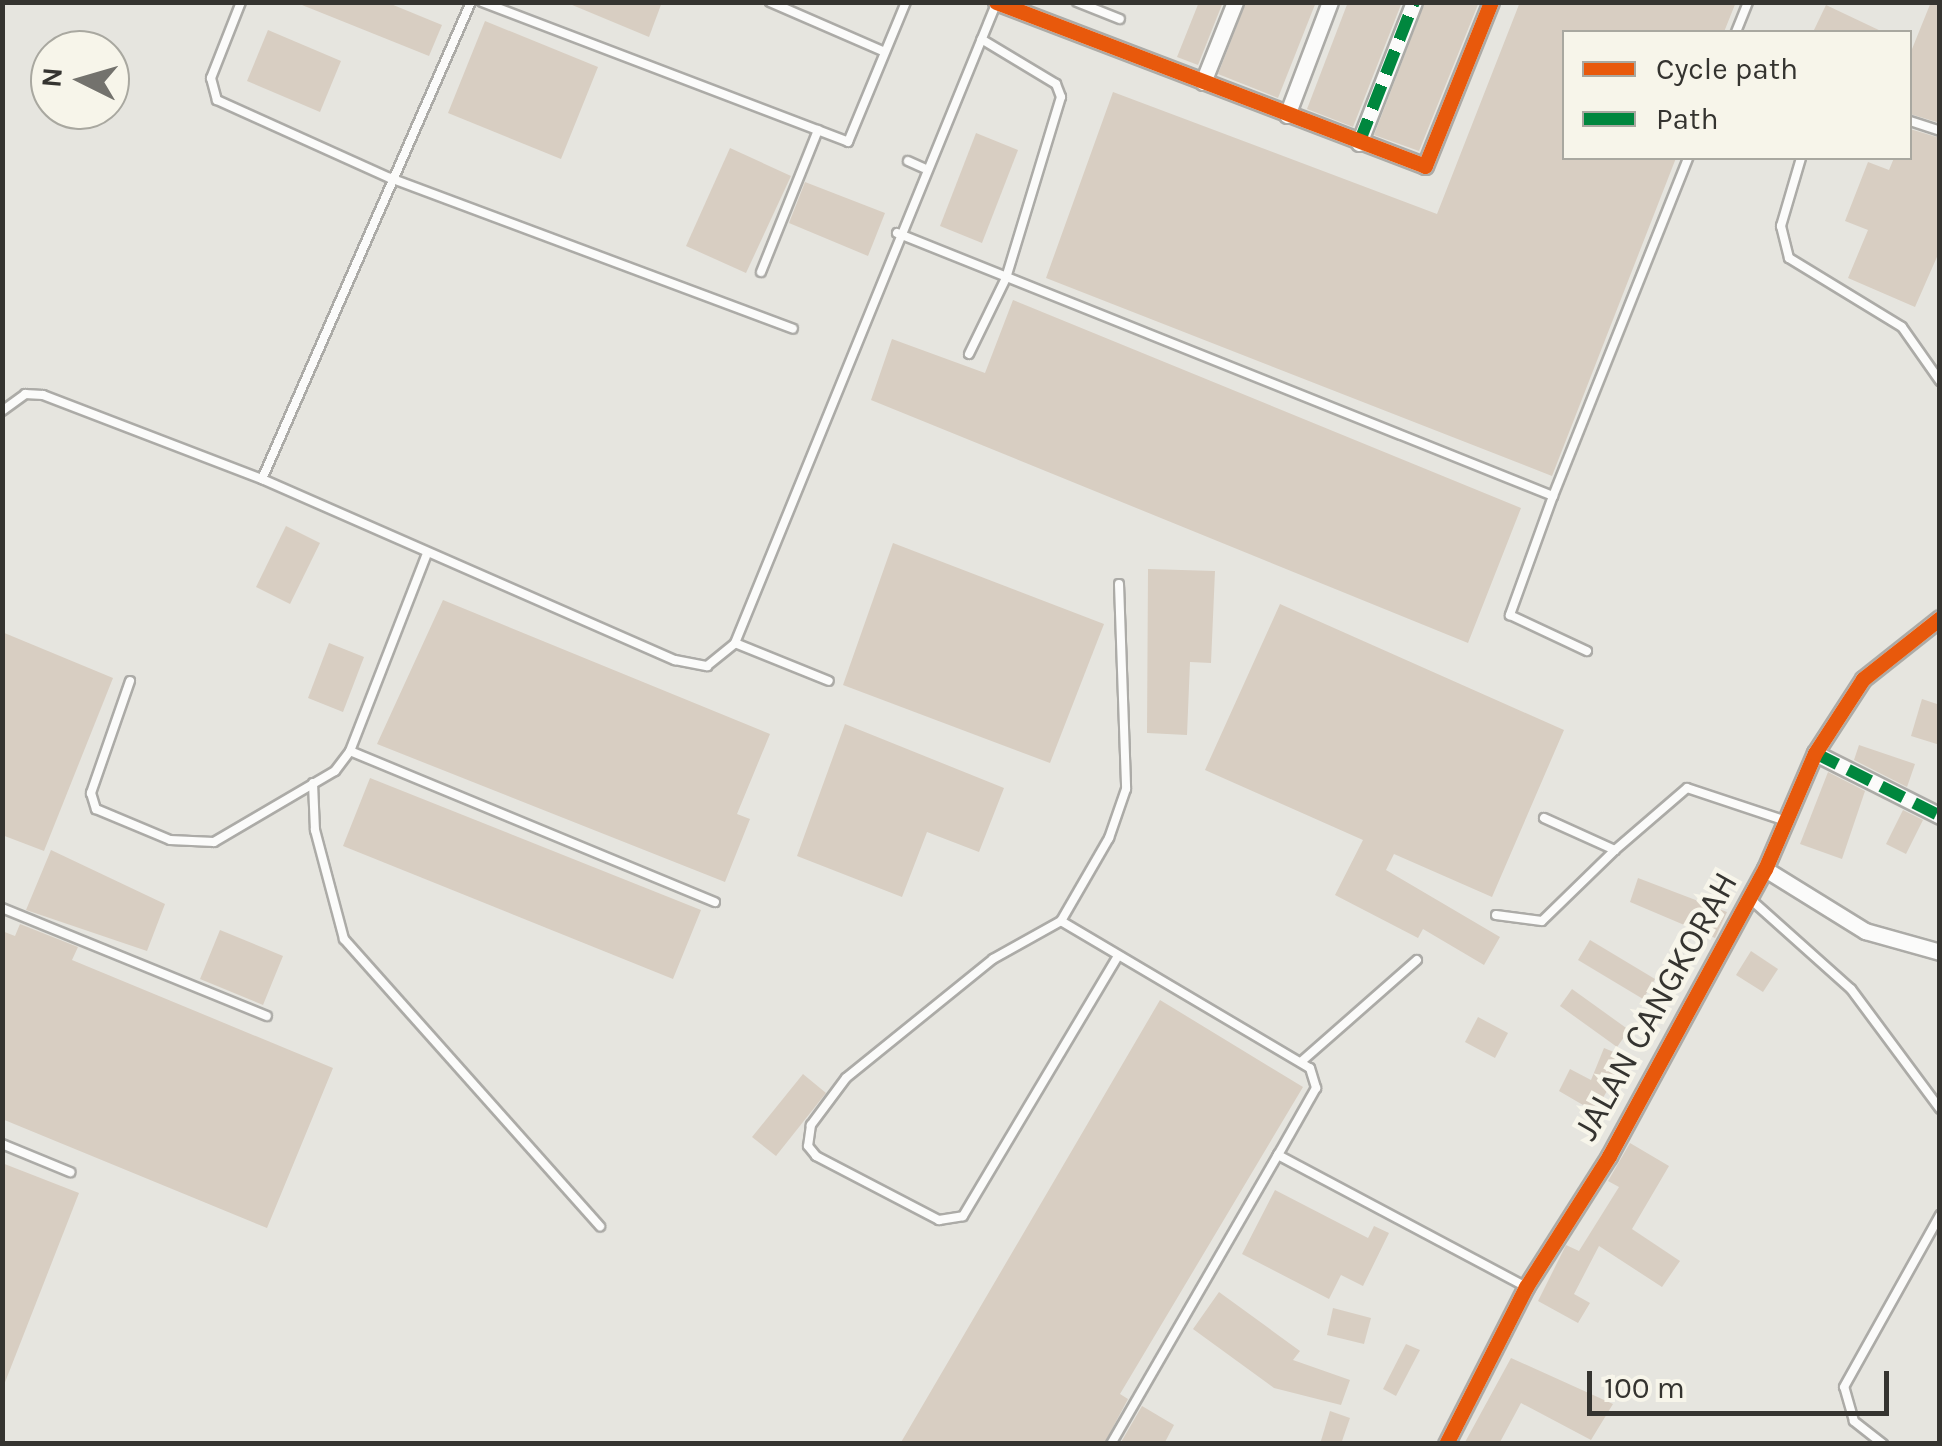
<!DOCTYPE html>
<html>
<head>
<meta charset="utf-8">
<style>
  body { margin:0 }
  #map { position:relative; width:1942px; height:1446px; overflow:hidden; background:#e6e5df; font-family:Karla,sans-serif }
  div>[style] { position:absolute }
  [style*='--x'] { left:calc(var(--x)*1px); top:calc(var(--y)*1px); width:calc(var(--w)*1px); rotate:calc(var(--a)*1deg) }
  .building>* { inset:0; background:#d8cec2 }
  .roads { filter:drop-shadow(2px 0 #acaba7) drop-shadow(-2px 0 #acaba7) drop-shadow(0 2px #acaba7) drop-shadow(0 -2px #acaba7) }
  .lane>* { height:8px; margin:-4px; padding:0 4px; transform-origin:4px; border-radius:4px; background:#fbfbfa }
  .street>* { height:15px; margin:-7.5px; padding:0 7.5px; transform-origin:7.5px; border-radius:7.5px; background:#fbfbfa }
  .quiet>* { height:12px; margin-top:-6px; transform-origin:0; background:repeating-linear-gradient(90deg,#00873e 0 25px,transparent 0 37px) }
  .cycleway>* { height:15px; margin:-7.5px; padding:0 7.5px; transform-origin:7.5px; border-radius:7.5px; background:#e8590c }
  span { translate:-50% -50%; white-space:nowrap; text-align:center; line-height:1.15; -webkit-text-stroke:9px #f7f5ea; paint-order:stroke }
  .street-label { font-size:35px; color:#353430 }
  .frame { position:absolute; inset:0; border:5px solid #353430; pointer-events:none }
  .legend { position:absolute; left:1562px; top:30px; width:350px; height:130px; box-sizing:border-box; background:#f7f5ea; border:2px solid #a9a8a0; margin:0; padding:12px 18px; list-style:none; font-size:30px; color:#353430 }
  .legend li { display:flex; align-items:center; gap:20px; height:50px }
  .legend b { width:50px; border:2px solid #a9a8a0 }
  .north { position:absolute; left:30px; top:30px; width:100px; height:100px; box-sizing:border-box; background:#f7f5ea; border:2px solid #a9a8a0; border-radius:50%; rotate:275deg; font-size:28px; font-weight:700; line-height:40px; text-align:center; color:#353430 }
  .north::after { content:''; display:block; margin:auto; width:35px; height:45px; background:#73726d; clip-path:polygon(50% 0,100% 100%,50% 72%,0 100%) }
  .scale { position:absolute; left:1587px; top:1371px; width:302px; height:45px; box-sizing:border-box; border:5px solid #353430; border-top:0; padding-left:12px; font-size:30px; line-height:35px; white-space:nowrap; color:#353430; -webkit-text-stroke:8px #f7f5ea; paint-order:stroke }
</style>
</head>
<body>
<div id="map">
  <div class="building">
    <div style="clip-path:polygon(386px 2px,442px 25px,429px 56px,297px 3px)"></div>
    <div style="clip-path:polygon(565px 2px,662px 2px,649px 37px)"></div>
    <div style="clip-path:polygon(1199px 2px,1223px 2px,1198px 65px,1177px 57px)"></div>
    <div style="clip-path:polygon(1246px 2px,1316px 2px,1278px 98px,1218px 74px)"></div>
    <div style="clip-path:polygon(1348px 2px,1402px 2px,1353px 127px,1307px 109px)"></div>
    <div style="clip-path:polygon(1425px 2px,1479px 2px,1419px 151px,1374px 135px)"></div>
    <div style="clip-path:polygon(1520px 2px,1736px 2px,1724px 32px,1564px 32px,1564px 158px,1676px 158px,1552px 476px,1046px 278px,1113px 92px,1437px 214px)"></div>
    <div style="clip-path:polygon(1931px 2px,1940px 2px,1940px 123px,1910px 114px,1910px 54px)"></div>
    <div style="clip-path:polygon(1826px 5px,1883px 32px,1813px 32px)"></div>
    <div style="clip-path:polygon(485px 21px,598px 67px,561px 159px,448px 113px)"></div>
    <div style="clip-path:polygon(268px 30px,341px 61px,320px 112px,247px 81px)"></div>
    <div style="clip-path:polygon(1910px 129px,1940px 138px,1940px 250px,1915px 307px,1848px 278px,1868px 230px,1845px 221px,1868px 162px,1889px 170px,1894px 158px,1910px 158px)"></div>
    <div style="clip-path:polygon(976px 133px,1018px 150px,982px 243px,940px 226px)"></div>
    <div style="clip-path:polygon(730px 148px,791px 176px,746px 273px,686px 246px)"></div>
    <div style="clip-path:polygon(805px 182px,885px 213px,868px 256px,789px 223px)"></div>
    <div style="clip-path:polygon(1013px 300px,1521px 508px,1468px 643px,871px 400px,892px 339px,985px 373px)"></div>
    <div style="clip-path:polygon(286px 526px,320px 543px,290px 604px,256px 587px)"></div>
    <div style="clip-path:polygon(893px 543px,1104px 624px,1050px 763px,843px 685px)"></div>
    <div style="clip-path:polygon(1148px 569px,1215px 571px,1211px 663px,1190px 662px,1187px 735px,1147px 733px)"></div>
    <div style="clip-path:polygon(443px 600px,770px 734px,737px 814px,750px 819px,725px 882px,377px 744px)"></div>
    <div style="clip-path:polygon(1280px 604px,1564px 730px,1492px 897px,1394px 854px,1386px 870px,1500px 937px,1484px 965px,1423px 929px,1418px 938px,1335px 895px,1363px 840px,1205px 770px)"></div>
    <div style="clip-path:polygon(2px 632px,113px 678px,44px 851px,2px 835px)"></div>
    <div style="clip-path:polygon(329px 643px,364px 657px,343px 712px,308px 698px)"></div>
    <div style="clip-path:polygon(1922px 699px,1940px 705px,1940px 745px,1911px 736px)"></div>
    <div style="clip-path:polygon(845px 724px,1004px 788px,979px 852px,927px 832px,902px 897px,797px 856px)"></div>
    <div style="clip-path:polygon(1859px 745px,1915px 764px,1907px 787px,1854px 760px)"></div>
    <div style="clip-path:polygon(1828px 772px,1865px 791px,1842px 859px,1800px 844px)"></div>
    <div style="clip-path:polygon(370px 778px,701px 910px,673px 979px,343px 846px)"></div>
    <div style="clip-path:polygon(1903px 810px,1923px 820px,1906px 854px,1886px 844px)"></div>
    <div style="clip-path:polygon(51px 850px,165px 904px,147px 951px,26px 910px)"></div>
    <div style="clip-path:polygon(1638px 878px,1727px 912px,1715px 938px,1630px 902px)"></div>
    <div style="clip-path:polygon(20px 924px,78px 947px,72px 960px,333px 1068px,267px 1228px,2px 1119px,2px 931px,15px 936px)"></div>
    <div style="clip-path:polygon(220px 930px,283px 956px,263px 1005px,200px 979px)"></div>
    <div style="clip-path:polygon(1590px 940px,1655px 979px,1643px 999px,1578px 960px)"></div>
    <div style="clip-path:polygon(1751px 951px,1778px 969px,1763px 992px,1736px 975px)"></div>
    <div style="clip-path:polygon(1572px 989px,1629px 1030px,1617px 1047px,1560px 1006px)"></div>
    <div style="clip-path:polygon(1160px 1000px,1303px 1087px,1120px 1394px,1128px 1399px,1104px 1444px,900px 1444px)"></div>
    <div style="clip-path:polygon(1478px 1017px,1508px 1033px,1495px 1058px,1465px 1042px)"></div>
    <div style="clip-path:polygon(1604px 1048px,1633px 1060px,1623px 1087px,1612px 1082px,1595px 1112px,1559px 1091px,1570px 1069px,1591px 1080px)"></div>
    <div style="clip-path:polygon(803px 1074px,826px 1093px,776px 1156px,752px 1137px)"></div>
    <div style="clip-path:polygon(1630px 1143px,1669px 1166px,1632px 1229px,1680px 1261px,1662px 1287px,1599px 1246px,1574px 1294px,1590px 1303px,1578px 1323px,1538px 1301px,1566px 1245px,1579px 1251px,1619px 1187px,1608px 1181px)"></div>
    <div style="clip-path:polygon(2px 1163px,79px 1193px,2px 1390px)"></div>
    <div style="clip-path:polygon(1275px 1190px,1368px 1238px,1374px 1226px,1389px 1233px,1363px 1286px,1341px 1275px,1329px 1299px,1242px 1254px)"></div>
    <div style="clip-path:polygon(1219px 1292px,1300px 1351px,1293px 1360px,1350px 1380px,1341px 1405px,1274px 1388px,1193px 1329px)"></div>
    <div style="clip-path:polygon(1333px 1308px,1371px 1318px,1364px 1344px,1327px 1335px)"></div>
    <div style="clip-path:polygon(1406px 1344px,1420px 1350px,1396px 1396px,1383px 1389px)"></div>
    <div style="clip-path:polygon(1511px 1358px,1613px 1404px,1591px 1440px,1521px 1403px,1499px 1444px,1464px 1444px)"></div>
    <div style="clip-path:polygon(1142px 1406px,1174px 1425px,1164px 1444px,1120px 1444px)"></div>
    <div style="clip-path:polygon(1330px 1411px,1350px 1418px,1341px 1444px,1320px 1444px)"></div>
  </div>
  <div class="roads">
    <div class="lane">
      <div style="--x:241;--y:2;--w:82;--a:111.5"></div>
      <div style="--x:211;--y:78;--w:23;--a:75"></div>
      <div style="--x:217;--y:100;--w:190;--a:24.3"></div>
      <div style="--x:390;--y:178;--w:430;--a:20.5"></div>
      <div style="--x:482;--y:2;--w:392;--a:20.9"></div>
      <div style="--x:848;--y:142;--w:152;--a:-67.5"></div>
      <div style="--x:770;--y:2;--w:125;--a:23.5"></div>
      <div style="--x:1077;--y:2;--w:46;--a:21.6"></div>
      <div style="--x:1736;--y:32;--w:32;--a:-68"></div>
      <div style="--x:1910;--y:121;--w:32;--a:18"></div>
      <div style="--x:1801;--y:158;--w:71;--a:106.4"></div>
      <div style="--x:1781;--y:226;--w:33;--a:76"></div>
      <div style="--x:1789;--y:258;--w:132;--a:31.4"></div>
      <div style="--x:1902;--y:327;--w:66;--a:54.9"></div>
      <div style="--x:908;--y:161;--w:17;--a:24"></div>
      <div style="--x:897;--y:233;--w:707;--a:21.85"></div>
      <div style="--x:1553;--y:496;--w:364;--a:-68.2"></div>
      <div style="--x:761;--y:272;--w:153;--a:-68.1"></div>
      <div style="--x:969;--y:354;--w:85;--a:-64"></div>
      <div style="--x:1006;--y:278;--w:189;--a:-73.1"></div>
      <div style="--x:1061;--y:97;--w:14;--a:-111"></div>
      <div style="--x:1056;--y:84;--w:87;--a:-149"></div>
      <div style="--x:2;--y:411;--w:29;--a:-36"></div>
      <div style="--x:25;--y:394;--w:18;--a:3"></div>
      <div style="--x:43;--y:395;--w:235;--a:21"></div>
      <div style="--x:262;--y:479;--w:451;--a:23.7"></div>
      <div style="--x:675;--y:660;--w:33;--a:11"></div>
      <div style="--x:707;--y:666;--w:36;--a:-39"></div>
      <div style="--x:735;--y:643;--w:690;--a:-67.78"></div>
      <div style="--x:262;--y:479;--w:521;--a:-66.34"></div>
      <div style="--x:1553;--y:496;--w:127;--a:109.9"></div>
      <div style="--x:1510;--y:615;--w:85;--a:25.1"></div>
      <div style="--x:1119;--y:584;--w:205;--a:88"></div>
      <div style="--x:1126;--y:789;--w:52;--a:109.1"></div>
      <div style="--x:1109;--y:838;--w:96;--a:120"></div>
      <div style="--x:1061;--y:921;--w:289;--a:30.6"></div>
      <div style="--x:1310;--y:1068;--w:21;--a:73"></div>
      <div style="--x:1316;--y:1088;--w:77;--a:119.6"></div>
      <div style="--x:1278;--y:1155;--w:281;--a:28"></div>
      <div style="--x:735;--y:643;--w:101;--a:22"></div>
      <div style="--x:130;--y:681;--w:119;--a:109.2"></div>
      <div style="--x:91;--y:793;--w:17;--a:73"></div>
      <div style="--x:96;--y:809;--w:80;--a:22.7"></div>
      <div style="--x:170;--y:840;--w:44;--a:2.6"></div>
      <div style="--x:214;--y:842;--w:140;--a:-30.4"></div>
      <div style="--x:335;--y:771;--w:25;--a:-53"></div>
      <div style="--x:350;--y:751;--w:212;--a:-68.7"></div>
      <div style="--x:350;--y:751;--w:395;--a:22.5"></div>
      <div style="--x:313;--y:783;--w:47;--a:87.6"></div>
      <div style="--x:315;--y:830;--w:113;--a:75.1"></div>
      <div style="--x:344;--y:939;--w:385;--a:48.3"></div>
      <div style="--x:1544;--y:818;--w:78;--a:24.3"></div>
      <div style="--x:1615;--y:850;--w:95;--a:-40.7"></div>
      <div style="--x:1687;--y:788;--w:101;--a:18.4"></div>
      <div style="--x:1748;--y:897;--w:138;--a:41.8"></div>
      <div style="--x:1851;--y:989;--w:149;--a:53.4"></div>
      <div style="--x:2;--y:908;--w:286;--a:22.2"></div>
      <div style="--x:1496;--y:915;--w:46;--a:7.4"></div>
      <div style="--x:1542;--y:921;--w:102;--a:-44.2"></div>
      <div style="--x:1061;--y:921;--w:78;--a:150.8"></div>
      <div style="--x:993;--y:959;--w:189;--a:141"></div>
      <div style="--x:846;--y:1078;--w:59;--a:126.7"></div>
      <div style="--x:811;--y:1125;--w:21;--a:98"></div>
      <div style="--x:808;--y:1146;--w:13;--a:51"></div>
      <div style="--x:816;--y:1156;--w:139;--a:27.5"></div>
      <div style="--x:939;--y:1220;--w:24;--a:-9"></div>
      <div style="--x:963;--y:1216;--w:300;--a:-59.2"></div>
      <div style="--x:1302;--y:1061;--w:153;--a:-41.3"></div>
      <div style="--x:2;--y:1144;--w:74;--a:22.4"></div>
      <div style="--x:1111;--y:1444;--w:334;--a:-60"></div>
      <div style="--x:1883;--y:1444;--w:37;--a:-142"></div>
      <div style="--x:1854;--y:1421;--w:35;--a:-106"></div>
      <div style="--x:1844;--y:1387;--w:197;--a:-60.8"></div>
    </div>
    <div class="street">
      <div style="--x:996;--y:2;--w:459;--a:20.9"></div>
      <div style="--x:1425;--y:166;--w:177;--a:-68.1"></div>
      <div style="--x:1203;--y:82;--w:86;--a:-68.2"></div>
      <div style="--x:1287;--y:115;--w:121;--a:-69.2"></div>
      <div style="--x:1359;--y:143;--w:151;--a:-68.7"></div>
      <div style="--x:1815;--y:753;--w:140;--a:26.7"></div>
      <div style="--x:1765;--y:869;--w:118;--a:31.8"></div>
      <div style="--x:1865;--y:931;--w:78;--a:15.6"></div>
      <div style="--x:1446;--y:1444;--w:176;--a:-63"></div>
      <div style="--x:1526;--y:1287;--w:155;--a:-57.6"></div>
      <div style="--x:1609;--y:1156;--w:327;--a:-61.5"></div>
      <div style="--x:1765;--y:869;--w:126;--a:-66.7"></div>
      <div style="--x:1815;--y:753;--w:88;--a:-57"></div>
      <div style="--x:1863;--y:679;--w:98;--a:-38.4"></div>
    </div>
  </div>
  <div class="quiet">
    <div style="--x:1359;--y:143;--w:151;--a:-68.7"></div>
    <div style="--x:1815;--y:753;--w:140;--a:26.7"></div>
  </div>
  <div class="cycleway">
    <div style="--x:996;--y:2;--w:459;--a:20.9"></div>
    <div style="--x:1425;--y:166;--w:177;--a:-68.1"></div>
    <div style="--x:1446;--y:1444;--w:176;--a:-63"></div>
    <div style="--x:1526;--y:1287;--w:155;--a:-57.6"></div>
    <div style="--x:1609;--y:1156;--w:327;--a:-61.5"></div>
    <div style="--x:1765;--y:869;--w:126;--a:-66.7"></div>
    <div style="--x:1815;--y:753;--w:88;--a:-57"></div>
    <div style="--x:1863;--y:679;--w:98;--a:-38.4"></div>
  </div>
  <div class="street-label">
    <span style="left:1656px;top:1006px;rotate:-61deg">JALAN CANGKORAH</span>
  </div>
  <div class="frame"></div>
  <ul class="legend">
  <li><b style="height:12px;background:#e8590c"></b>Cycle path</li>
  <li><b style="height:12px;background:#00873e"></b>Path</li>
  </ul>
  <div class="north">N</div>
  <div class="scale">100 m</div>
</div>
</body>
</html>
